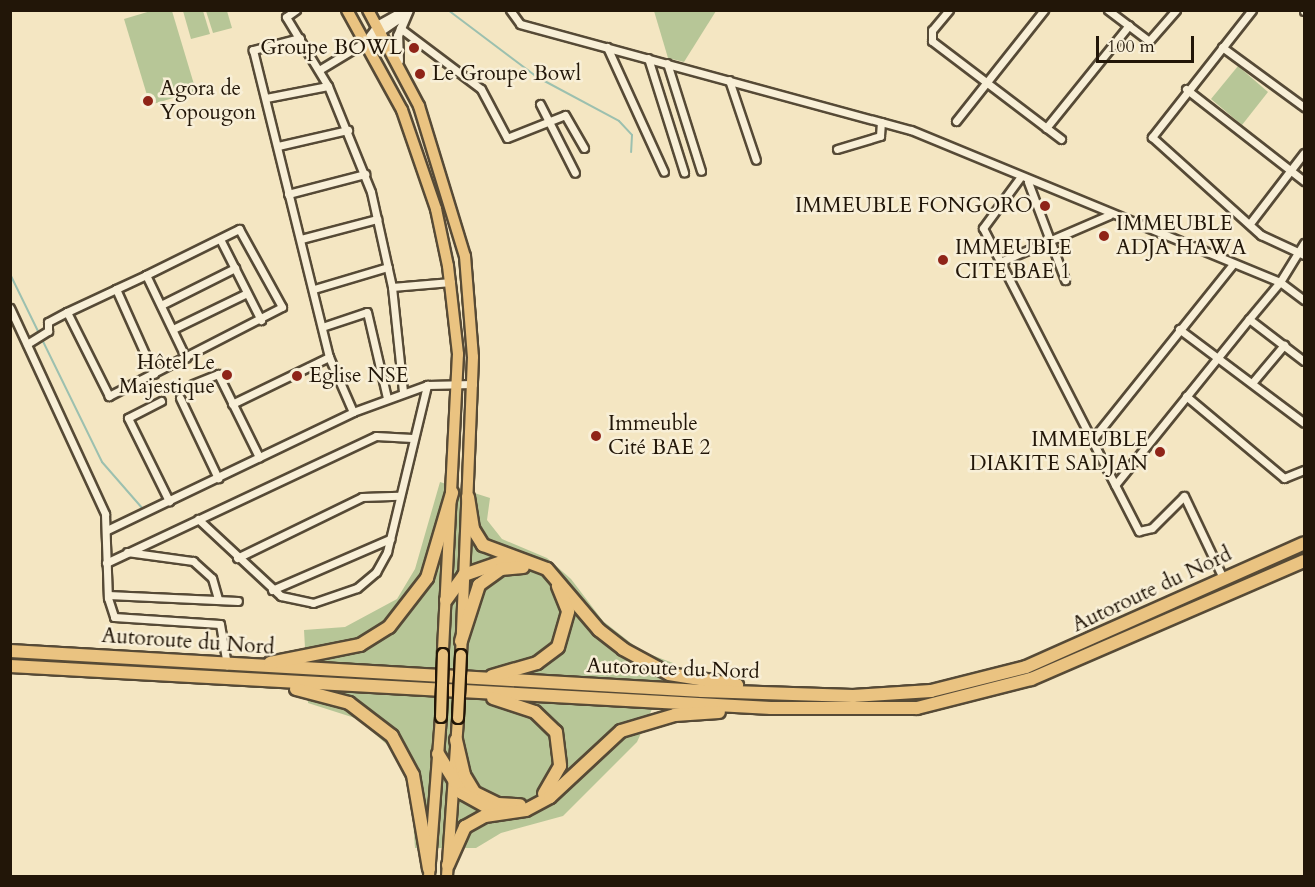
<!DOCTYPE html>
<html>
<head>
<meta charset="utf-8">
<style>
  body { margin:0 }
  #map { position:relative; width:1315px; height:887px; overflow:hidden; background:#f4e6c2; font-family:Cardo,serif }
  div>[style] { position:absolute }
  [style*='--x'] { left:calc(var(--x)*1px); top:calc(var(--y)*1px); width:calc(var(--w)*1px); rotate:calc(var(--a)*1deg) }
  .green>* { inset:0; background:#b7c697 }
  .stream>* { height:2px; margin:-1px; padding:0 1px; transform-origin:1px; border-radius:1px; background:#9cc0af }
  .roads { filter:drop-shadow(2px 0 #564a36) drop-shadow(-2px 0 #564a36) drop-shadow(0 2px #564a36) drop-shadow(0 -2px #564a36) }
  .minor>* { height:7px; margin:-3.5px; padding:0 3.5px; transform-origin:3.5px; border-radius:3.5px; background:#f8efd7 }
  .tertiary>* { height:8px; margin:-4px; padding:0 4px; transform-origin:4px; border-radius:4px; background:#f8efd7 }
  .primary>* { height:10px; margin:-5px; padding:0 5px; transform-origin:5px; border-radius:5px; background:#eac381 }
  .motorway>* { height:12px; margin:-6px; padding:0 6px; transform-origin:6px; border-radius:6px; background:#eac381 }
  .bridges { filter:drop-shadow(2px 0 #221608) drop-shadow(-2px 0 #221608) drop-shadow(0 2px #221608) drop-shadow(0 -2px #221608) }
  .primary-bridge>* { height:10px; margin:-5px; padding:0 5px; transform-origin:5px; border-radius:5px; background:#eac381 }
  .dots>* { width:16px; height:16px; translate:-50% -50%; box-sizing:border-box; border:3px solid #f8efd7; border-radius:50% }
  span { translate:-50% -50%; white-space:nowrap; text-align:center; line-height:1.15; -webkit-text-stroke:5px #f8efd7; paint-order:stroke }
  .poi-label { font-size:21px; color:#221608 }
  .right { translate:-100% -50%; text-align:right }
  .left { translate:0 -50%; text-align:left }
  .street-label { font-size:21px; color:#221608 }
  .frame { position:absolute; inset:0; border:12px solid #221608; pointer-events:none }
  .scale { position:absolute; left:1096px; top:36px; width:98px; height:27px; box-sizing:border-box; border:3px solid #221608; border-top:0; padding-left:8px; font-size:18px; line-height:21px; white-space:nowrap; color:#221608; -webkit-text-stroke:4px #f8efd7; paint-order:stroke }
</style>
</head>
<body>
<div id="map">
  <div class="green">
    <div style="clip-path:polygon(154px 10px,172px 11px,196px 91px,150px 105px,124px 19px)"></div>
    <div style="clip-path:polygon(183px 11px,203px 11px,210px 34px,191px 39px)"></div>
    <div style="clip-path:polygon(206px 11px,227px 11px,232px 28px,213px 33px)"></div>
    <div style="clip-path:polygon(654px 11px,654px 10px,716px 11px,684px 62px,668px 58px)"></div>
    <div style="clip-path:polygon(1238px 66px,1268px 92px,1242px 125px,1211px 99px)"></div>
    <div style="clip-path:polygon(440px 482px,490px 498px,487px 520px,502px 539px,547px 558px,571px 579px,603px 621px,641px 651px,673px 663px,637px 742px,563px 816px,501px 833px,476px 848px,415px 848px,411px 793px,393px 750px,358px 719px,308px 703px,304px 630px,345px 627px,397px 599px,415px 569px)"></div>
  </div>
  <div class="stream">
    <div style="--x:448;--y:10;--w:111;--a:37"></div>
    <div style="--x:537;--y:77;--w:93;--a:28.2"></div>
    <div style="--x:619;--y:121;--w:19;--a:47"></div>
    <div style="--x:632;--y:135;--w:17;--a:93"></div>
    <div style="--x:10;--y:274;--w:209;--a:63.9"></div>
    <div style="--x:102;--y:462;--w:62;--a:48.9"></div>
  </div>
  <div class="roads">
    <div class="minor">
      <div style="--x:296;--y:10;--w:12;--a:145"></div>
      <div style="--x:286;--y:17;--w:81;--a:58.7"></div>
      <div style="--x:328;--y:86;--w:114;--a:67.9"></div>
      <div style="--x:371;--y:192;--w:97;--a:77.5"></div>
      <div style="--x:392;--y:287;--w:106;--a:84"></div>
      <div style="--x:510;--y:10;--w:17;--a:54"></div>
      <div style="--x:520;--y:24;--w:405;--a:15.2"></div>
      <div style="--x:911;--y:130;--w:399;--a:22.4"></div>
      <div style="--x:1280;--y:282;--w:48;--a:130"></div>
      <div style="--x:949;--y:10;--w:26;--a:130"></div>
      <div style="--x:932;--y:30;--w:11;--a:90"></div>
      <div style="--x:932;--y:41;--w:162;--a:37.2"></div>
      <div style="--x:1108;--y:10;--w:51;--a:37.1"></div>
      <div style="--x:1149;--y:41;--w:41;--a:-48.9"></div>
      <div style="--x:1252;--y:10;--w:162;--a:128.2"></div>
      <div style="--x:1152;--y:137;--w:147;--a:42"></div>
      <div style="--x:1261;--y:235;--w:47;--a:24.9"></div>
      <div style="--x:1304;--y:10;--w:1;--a:90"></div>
      <div style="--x:400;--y:28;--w:101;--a:37"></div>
      <div style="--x:481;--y:89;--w:55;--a:62"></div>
      <div style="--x:507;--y:138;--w:62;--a:-21.6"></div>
      <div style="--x:565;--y:115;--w:38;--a:60"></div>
      <div style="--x:300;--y:38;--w:49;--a:165.7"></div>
      <div style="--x:253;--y:50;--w:316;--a:76.1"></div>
      <div style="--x:329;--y:357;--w:60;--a:66.4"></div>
      <div style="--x:607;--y:47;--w:137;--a:65.5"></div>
      <div style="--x:1222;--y:47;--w:102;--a:36.2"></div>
      <div style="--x:648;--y:58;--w:120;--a:72.5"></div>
      <div style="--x:667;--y:63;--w:113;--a:72.5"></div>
      <div style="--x:319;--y:70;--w:56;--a:-31.1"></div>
      <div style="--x:729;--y:80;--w:84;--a:71.4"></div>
      <div style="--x:1186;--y:89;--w:150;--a:37.9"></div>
      <div style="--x:266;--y:98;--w:63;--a:-11"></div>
      <div style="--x:540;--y:104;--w:77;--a:63.1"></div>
      <div style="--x:956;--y:121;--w:142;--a:-51.6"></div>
      <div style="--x:1046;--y:128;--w:132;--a:-51.1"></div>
      <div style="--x:278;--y:146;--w:72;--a:-12.9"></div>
      <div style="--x:837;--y:149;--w:45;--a:-16.8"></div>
      <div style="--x:880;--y:136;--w:14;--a:-86"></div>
      <div style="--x:1019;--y:179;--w:61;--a:126.3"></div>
      <div style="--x:983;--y:228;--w:341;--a:62.8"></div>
      <div style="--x:1139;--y:531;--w:13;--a:-13"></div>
      <div style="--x:1152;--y:528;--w:45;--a:-45"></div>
      <div style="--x:1184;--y:496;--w:91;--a:64.6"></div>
      <div style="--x:1028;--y:182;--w:105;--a:69.3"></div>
      <div style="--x:288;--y:194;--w:80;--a:-14.6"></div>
      <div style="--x:1251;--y:222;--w:87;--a:-52.5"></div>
      <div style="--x:220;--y:239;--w:91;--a:63.2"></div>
      <div style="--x:301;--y:239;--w:79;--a:-14.7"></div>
      <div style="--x:1304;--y:243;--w:46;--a:121.6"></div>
      <div style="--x:1280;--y:282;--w:30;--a:37"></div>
      <div style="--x:1000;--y:262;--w:119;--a:-23.3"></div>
      <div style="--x:146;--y:275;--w:92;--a:64.3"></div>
      <div style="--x:392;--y:287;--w:59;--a:-4.8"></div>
      <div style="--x:116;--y:289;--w:93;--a:65.9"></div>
      <div style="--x:314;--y:289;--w:77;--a:-16.6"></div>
      <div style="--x:161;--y:305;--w:83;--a:-26.6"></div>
      <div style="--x:10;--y:308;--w:227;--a:65.2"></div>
      <div style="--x:105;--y:514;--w:84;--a:88"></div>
      <div style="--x:108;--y:598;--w:20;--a:72"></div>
      <div style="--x:114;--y:617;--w:106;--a:3.8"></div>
      <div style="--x:220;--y:624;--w:42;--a:80.3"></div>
      <div style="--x:322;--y:327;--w:47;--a:-18.4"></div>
      <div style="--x:367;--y:312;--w:88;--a:76.9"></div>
      <div style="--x:173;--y:329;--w:82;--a:-25.9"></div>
      <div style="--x:1179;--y:329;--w:156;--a:36.9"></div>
      <div style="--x:27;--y:344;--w:25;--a:-32"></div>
      <div style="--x:48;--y:331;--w:9;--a:-90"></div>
      <div style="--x:48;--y:322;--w:21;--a:-28"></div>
      <div style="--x:67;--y:312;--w:54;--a:-25.1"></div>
      <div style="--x:116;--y:289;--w:33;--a:-25"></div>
      <div style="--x:146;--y:275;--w:104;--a:-26.3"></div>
      <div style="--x:239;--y:229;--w:89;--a:61.1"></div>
      <div style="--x:282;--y:307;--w:195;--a:152.8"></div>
      <div style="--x:109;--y:396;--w:94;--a:-116.6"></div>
      <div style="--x:1252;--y:383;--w:50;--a:-49.9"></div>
      <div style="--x:193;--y:384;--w:27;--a:-22"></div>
      <div style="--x:218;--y:374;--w:93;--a:63.7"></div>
      <div style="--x:1186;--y:396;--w:128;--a:39.9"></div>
      <div style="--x:1284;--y:478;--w:22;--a:-22"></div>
      <div style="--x:180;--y:398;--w:89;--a:64.6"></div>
      <div style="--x:161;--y:401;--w:37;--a:153"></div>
      <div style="--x:128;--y:418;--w:93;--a:63.7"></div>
      <div style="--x:232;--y:404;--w:108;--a:-25.9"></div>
      <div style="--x:1092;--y:440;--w:226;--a:-51.3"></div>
      <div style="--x:1115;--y:485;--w:213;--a:-51.1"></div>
      <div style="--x:1249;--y:319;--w:69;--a:37.4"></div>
      <div style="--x:198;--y:519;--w:113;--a:42.9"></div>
      <div style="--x:281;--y:596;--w:33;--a:12"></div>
      <div style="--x:313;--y:603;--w:46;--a:-18.8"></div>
      <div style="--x:357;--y:588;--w:25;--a:-40"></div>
      <div style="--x:376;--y:572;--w:23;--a:-61"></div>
      <div style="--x:387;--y:552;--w:172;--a:-76.5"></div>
      <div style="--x:427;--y:385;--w:46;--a:-1.2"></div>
      <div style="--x:107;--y:530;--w:273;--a:-25.6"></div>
      <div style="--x:353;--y:412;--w:79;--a:-20"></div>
      <div style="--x:127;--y:552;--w:67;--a:7.8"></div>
      <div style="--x:193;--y:561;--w:25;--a:42"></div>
      <div style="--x:212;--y:578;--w:22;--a:74"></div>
      <div style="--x:237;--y:558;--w:139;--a:-26"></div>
      <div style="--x:362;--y:497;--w:37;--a:-2"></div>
      <div style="--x:106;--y:563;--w:298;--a:-25.2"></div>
      <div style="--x:376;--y:436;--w:36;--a:3"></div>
      <div style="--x:272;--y:590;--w:129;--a:-23.4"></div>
      <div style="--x:108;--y:595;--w:130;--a:2.6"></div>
    </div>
    <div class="tertiary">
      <div style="--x:367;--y:41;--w:44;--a:-34.8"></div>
      <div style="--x:367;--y:41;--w:20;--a:-53"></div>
      <div style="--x:379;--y:25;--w:29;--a:-29"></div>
      <div style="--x:399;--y:61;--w:25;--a:-92"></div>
      <div style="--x:398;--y:36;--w:28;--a:-67"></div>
    </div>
    <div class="primary">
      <div style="--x:347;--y:10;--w:114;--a:61.2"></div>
      <div style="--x:402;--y:110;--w:105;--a:71"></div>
      <div style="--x:436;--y:209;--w:58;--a:78.1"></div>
      <div style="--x:448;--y:266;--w:89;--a:83.5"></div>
      <div style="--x:458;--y:354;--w:300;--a:92.9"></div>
      <div style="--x:368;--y:10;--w:109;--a:62"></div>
      <div style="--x:419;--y:106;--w:157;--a:73"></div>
      <div style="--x:465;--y:256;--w:101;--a:85.5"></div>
      <div style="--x:473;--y:357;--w:298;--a:92.3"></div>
      <div style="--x:429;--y:876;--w:159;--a:-85.7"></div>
      <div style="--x:447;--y:876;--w:158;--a:-86"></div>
    </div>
    <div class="motorway">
      <div style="--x:468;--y:497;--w:32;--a:81"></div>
      <div style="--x:473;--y:529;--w:19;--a:58"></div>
      <div style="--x:483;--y:545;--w:68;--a:20.6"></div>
      <div style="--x:547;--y:569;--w:80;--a:49.6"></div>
      <div style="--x:599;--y:630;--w:31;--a:38"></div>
      <div style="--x:623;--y:649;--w:52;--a:28.5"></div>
      <div style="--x:669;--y:674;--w:69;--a:9.2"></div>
      <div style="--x:446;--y:600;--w:31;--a:-54"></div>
      <div style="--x:464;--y:575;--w:49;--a:-19.2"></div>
      <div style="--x:461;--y:641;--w:59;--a:-72.2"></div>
      <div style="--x:479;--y:585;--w:27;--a:-36"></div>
      <div style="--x:501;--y:569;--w:22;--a:-5"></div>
      <div style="--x:10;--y:651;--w:693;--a:3.31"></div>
      <div style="--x:702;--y:691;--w:151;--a:1.9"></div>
      <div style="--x:853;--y:696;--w:78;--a:-3.7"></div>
      <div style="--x:931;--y:691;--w:98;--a:-14.2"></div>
      <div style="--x:1026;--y:667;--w:304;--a:-24"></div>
      <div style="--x:270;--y:663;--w:92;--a:-11.3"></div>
      <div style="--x:360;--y:645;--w:34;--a:-32"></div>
      <div style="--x:389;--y:627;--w:62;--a:-52.2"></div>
      <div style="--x:427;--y:578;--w:89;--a:-73.6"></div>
      <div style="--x:10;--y:666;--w:762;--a:3.16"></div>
      <div style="--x:771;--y:708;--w:146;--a:0"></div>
      <div style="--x:917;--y:708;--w:118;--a:-14.3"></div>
      <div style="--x:1031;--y:679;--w:297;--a:-23.4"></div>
      <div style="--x:492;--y:676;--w:47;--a:-16.1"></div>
      <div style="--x:537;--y:663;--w:26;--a:-37"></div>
      <div style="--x:558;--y:647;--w:37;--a:-74"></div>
      <div style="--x:568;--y:611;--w:27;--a:-112"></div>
      <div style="--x:296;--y:689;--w:55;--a:14.8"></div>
      <div style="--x:349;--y:703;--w:54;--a:37.5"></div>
      <div style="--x:392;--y:736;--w:44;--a:61.7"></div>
      <div style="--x:413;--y:775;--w:95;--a:80.3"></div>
      <div style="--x:493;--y:698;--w:44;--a:18.4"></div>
      <div style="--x:535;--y:712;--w:29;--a:44"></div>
      <div style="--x:556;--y:732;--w:34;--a:83"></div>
      <div style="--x:560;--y:766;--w:32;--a:120"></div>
      <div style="--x:456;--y:740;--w:36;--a:77"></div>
      <div style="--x:464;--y:775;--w:21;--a:59"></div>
      <div style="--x:475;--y:793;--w:25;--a:26"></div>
      <div style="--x:498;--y:804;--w:22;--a:3"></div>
      <div style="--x:438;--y:754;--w:46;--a:58.4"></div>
      <div style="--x:462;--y:793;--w:39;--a:29"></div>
      <div style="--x:448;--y:865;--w:42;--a:-65.9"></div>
      <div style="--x:465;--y:827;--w:23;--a:-29"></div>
      <div style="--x:485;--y:816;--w:41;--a:-8.3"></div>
      <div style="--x:526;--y:810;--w:27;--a:-28"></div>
      <div style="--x:550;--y:797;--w:97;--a:-42.9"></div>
      <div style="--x:621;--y:731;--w:56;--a:-16.5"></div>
      <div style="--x:675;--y:715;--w:44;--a:-3.9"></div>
    </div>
  </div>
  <div class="bridges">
    <div class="primary-bridge">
      <div style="--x:441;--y:717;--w:63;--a:-88.2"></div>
      <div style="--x:458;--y:718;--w:63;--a:-87.3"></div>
    </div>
  </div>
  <div class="dots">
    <div style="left:414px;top:48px;background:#8f2418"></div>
    <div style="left:420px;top:74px;background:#8f2418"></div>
    <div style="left:148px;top:101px;background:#8f2418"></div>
    <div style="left:1045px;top:206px;background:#8f2418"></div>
    <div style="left:1104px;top:236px;background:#8f2418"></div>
    <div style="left:943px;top:260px;background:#8f2418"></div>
    <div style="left:227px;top:375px;background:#8f2418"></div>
    <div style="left:297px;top:376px;background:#8f2418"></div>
    <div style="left:596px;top:436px;background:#8f2418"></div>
    <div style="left:1160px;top:452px;background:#8f2418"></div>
  </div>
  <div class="poi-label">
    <span class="right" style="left:402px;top:48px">Groupe BOWL</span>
    <span class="left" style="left:432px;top:74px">Le Groupe Bowl</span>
    <span class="left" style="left:160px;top:101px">Agora de<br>Yopougon</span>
    <span class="right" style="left:1033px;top:206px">IMMEUBLE FONGORO</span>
    <span class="left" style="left:1116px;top:236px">IMMEUBLE<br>ADJA HAWA</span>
    <span class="left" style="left:955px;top:260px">IMMEUBLE<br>CITE BAE 1</span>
    <span class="right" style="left:215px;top:375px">Hôtel Le<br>Majestique</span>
    <span class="left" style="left:309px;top:376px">Eglise NSE</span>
    <span class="left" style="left:608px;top:436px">Immeuble<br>Cité BAE 2</span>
    <span class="right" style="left:1148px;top:452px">IMMEUBLE<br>DIAKITE SADJAN</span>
  </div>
  <div class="street-label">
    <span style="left:1152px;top:590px;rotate:-25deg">Autoroute du Nord</span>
    <span style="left:188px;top:642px;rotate:4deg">Autoroute du Nord</span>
    <span style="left:673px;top:669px;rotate:2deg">Autoroute du Nord</span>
  </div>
  <div class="frame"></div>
  <div class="scale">100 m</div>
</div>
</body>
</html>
